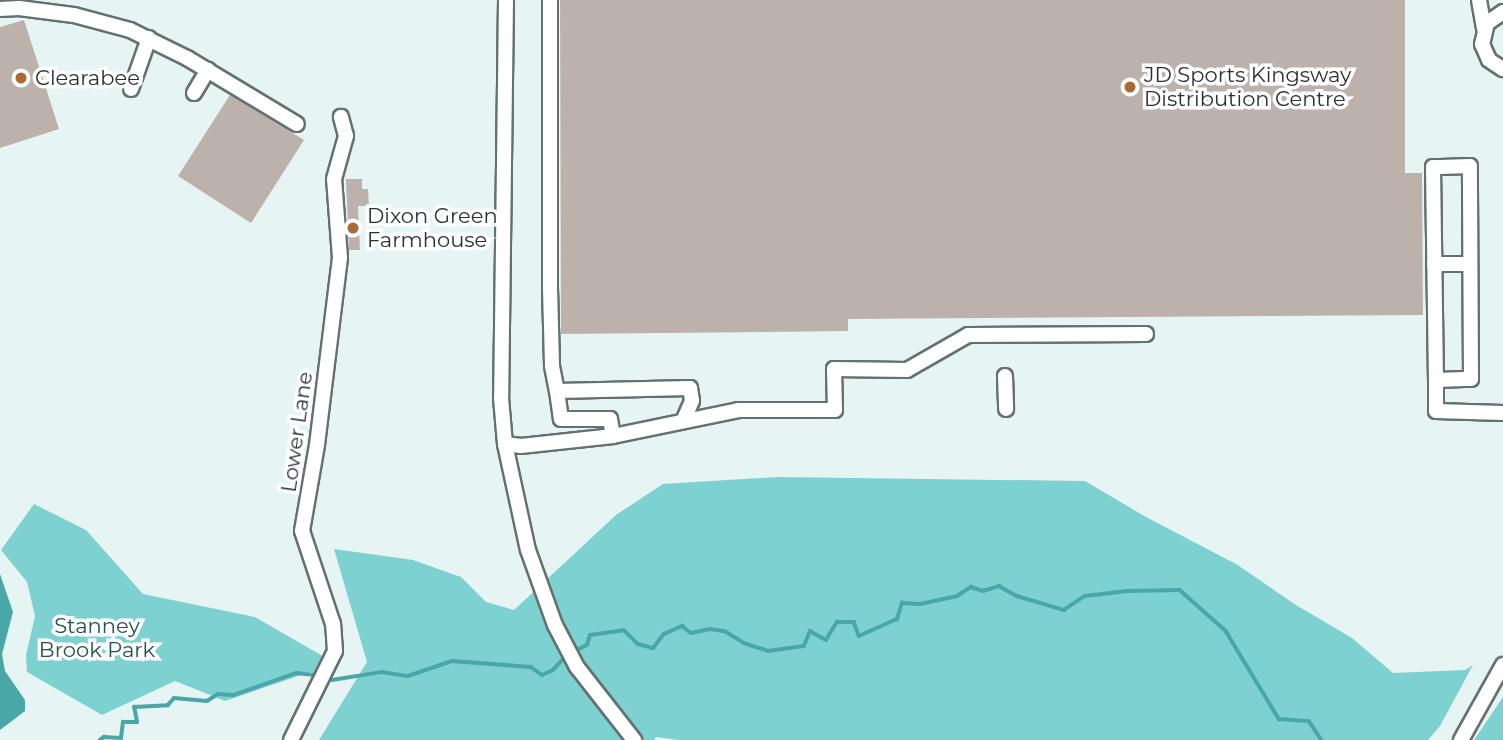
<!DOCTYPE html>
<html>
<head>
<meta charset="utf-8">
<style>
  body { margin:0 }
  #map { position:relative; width:1503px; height:740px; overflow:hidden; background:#e6f4f4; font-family:Montserrat,sans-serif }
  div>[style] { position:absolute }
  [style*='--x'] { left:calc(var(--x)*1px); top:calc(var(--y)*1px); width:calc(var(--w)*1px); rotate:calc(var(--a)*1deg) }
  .green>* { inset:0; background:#7ed1d1 }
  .water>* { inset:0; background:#4aa7a8 }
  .stream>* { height:3.5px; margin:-1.75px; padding:0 1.75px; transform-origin:1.75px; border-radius:1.75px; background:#4aa7a8 }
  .building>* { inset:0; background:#bcb2ab }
  .roads { filter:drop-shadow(2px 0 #647171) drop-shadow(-2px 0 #647171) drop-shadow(0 2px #647171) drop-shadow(0 -2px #647171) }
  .minor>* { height:14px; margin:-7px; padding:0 7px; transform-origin:7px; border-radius:7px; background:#fff }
  .dots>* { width:19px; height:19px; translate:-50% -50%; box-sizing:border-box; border:4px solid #fff; border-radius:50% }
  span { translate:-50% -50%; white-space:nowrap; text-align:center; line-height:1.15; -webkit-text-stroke:7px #fff; paint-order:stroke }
  .poi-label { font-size:21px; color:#2b3131 }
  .left { translate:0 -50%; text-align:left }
  .street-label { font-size:21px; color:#2b3131 }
  .park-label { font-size:21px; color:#265051 }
</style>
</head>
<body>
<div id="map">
  <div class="green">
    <div style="clip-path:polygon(778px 477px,1085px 481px,1146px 517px,1236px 564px,1296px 605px,1352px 638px,1393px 673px,1465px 670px,1473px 665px,1440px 726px,1428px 740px,679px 740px,656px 737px,654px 740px,319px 740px,367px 662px,334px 549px,413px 560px,461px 577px,486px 602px,514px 610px,616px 515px,663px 484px)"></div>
    <div style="clip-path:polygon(34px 504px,86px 530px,143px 594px,255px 617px,326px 658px,323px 675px,310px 672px,225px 701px,175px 681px,102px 715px,27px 672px,26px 655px,35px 616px,27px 582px,1px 550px)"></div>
    <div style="clip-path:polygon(1503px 697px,1503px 740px,1474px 740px)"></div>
  </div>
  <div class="water">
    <div style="clip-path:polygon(0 574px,13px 612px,2px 654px,5px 671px,25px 700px,25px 711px,0 730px)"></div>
  </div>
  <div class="stream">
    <div style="--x:575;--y:651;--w:13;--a:-27"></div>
    <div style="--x:587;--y:645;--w:10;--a:-73"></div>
    <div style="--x:590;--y:635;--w:34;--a:-8"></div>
    <div style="--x:624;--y:630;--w:20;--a:45"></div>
    <div style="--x:638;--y:644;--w:16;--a:15"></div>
    <div style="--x:653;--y:648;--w:18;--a:-52"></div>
    <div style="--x:664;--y:634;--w:20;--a:-24"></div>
    <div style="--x:682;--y:626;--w:11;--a:38"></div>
    <div style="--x:691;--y:633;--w:19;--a:-12"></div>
    <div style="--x:710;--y:629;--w:15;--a:8"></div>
    <div style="--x:725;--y:631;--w:22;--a:32"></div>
    <div style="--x:744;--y:643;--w:25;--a:18"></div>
    <div style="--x:768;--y:651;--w:36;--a:-8"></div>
    <div style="--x:804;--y:646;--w:16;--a:-68"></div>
    <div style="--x:810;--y:631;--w:18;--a:29"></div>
    <div style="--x:826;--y:640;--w:21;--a:-59"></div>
    <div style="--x:837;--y:622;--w:17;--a:0"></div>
    <div style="--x:854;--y:622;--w:15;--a:70"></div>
    <div style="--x:859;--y:636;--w:42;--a:-24.1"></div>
    <div style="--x:897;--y:619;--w:17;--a:-73"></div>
    <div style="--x:902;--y:603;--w:18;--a:3"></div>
    <div style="--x:920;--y:604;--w:38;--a:-12"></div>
    <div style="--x:957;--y:596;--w:17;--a:-33"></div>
    <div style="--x:971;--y:587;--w:13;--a:18"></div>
    <div style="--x:983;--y:591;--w:17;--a:-17"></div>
    <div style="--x:999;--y:586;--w:21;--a:29"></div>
    <div style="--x:1017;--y:596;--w:49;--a:16.6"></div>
    <div style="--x:1064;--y:610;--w:25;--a:-34"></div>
    <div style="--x:1085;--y:596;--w:42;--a:-6.8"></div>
    <div style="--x:1127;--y:591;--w:53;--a:-1.1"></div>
    <div style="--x:1180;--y:590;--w:62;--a:41.7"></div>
    <div style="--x:1226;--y:631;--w:103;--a:58.9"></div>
    <div style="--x:1279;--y:719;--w:30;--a:4"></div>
    <div style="--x:1309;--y:721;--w:23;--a:56"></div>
    <div style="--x:332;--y:680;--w:51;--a:-9.1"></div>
    <div style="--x:382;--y:672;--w:26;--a:9"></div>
    <div style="--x:408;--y:676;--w:46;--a:-18.8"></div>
    <div style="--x:452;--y:661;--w:79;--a:4.3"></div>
    <div style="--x:531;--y:667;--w:14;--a:36"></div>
    <div style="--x:542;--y:675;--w:12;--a:-24"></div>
    <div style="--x:553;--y:670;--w:22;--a:-47"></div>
    <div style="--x:100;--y:740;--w:5;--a:-37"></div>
    <div style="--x:104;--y:737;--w:17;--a:3"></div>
    <div style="--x:121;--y:738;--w:16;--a:-83"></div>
    <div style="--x:123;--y:722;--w:14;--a:0"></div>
    <div style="--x:137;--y:722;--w:15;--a:-101"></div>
    <div style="--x:134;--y:707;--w:34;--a:-3"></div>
    <div style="--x:168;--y:705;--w:9;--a:-49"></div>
    <div style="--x:174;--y:698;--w:33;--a:5"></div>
    <div style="--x:207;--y:701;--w:13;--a:-32"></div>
    <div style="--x:218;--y:694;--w:16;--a:4"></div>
    <div style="--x:234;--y:695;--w:66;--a:-19.5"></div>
    <div style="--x:296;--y:673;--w:19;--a:6"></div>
  </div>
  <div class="building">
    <div style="clip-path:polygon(560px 0,1405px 0,1405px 173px,1422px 173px,1423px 315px,848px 319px,848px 331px,561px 334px)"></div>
    <div style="clip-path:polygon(24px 20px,59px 129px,0 148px,0 27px)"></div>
    <div style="clip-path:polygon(230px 95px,304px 140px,251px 223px,178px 176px)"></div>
    <div style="clip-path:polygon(346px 179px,362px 179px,362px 189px,368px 189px,369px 206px,358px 206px,360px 250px,349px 250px)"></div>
  </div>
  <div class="roads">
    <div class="minor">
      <div style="--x:506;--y:0;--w:398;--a:90.7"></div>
      <div style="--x:501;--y:398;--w:46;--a:85"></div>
      <div style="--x:505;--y:444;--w:108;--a:77.8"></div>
      <div style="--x:528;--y:550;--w:80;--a:70.2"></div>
      <div style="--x:555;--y:625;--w:47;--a:62.4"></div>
      <div style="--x:577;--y:667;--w:93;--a:52"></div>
      <div style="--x:550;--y:0;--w:288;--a:90"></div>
      <div style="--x:550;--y:288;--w:78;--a:88.5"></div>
      <div style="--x:552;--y:366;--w:25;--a:79"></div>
      <div style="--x:557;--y:391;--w:133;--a:-1.3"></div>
      <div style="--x:690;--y:388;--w:13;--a:81"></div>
      <div style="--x:692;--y:401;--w:20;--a:114"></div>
      <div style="--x:1479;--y:0;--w:29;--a:80"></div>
      <div style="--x:0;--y:9;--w:19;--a:-3"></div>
      <div style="--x:19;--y:8;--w:55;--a:7.3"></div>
      <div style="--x:74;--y:15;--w:58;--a:15"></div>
      <div style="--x:130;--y:30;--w:64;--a:26.2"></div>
      <div style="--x:187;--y:58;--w:128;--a:31"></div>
      <div style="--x:1503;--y:12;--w:19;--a:145"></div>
      <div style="--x:1487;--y:23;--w:22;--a:103"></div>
      <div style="--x:1482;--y:44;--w:17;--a:66"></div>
      <div style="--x:1489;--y:60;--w:17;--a:33"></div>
      <div style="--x:131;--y:89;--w:54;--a:-70.6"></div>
      <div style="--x:194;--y:93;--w:27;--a:-59"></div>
      <div style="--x:1434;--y:264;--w:36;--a:0"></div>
      <div style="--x:1005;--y:376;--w:33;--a:88"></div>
      <div style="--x:1436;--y:380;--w:35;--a:-2"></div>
      <div style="--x:1471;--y:379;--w:213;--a:-90.3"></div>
      <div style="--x:1470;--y:166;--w:37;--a:178"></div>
      <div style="--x:1433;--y:167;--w:213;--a:89.2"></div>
      <div style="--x:1436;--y:380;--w:31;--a:90"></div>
      <div style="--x:1436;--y:411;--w:67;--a:1.7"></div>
      <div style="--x:557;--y:391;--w:28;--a:82"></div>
      <div style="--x:561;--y:419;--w:49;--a:0"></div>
      <div style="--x:610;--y:419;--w:17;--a:80"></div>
      <div style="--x:505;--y:444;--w:16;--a:7"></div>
      <div style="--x:521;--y:446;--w:93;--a:-6.2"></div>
      <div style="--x:613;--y:436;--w:128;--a:-11.7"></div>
      <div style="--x:738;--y:410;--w:97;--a:0"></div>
      <div style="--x:835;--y:410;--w:41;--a:-91.4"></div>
      <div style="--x:834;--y:369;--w:73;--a:0.8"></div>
      <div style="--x:907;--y:370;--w:70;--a:-29.8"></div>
      <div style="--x:968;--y:335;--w:178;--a:-0.3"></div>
      <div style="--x:291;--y:740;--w:99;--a:-63.7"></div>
      <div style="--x:335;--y:651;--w:27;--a:-94"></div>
      <div style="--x:333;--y:624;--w:98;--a:-108.4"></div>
      <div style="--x:302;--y:531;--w:87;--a:-80.1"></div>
      <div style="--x:317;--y:445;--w:188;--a:-83"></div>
      <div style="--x:340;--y:258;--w:79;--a:-94.3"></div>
      <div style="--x:334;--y:179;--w:45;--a:-74.4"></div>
      <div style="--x:346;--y:136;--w:20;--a:-105"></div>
      <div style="--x:1461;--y:740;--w:86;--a:-60.8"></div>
    </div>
  </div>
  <div class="dots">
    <div style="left:21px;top:78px;background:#ab6a35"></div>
    <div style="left:1130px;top:87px;background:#ab6a35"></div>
    <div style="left:353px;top:228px;background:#ab6a35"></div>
  </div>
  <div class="poi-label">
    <span class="left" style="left:1144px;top:87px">JD Sports Kingsway<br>Distribution Centre</span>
    <span class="left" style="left:35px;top:78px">Clearabee</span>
    <span class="left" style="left:367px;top:228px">Dixon Green<br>Farmhouse</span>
  </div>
  <div class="street-label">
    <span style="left:297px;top:432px;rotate:-82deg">Lower Lane</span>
  </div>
  <div class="park-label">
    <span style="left:97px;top:638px">Stanney<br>Brook Park</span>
  </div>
</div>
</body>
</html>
